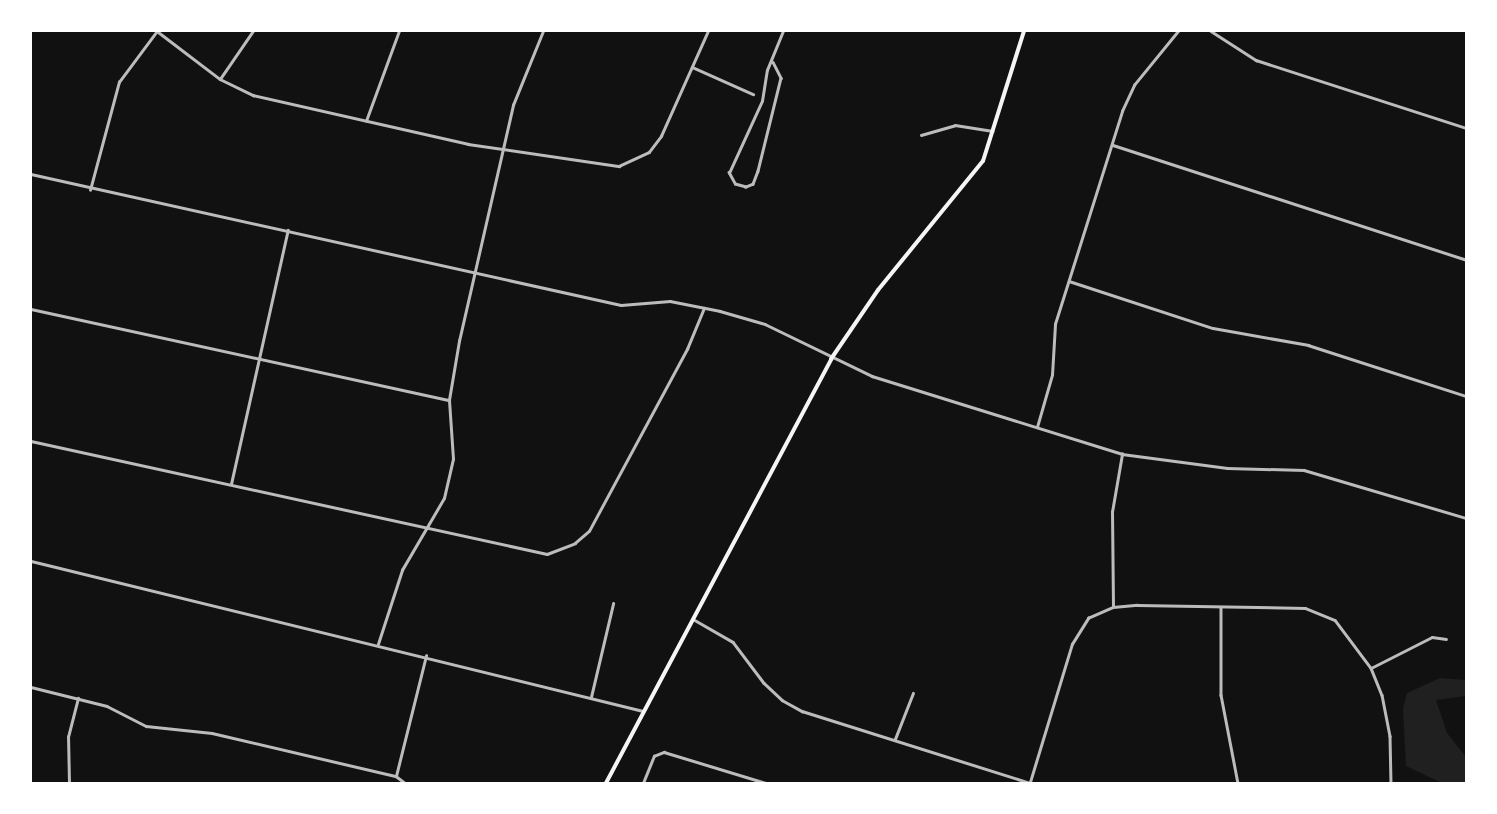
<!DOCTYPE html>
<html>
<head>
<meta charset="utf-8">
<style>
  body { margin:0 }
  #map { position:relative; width:1497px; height:814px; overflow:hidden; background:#111; font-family:"Asap Condensed",sans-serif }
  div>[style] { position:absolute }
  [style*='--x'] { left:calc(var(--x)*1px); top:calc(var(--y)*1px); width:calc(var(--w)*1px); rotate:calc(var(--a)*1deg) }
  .green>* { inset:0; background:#202020 }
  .minor>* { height:2.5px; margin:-1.25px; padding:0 1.25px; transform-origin:1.25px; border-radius:1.25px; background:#bcbcbc }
  .tertiary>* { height:3px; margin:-1.5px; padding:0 1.5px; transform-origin:1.5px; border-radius:1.5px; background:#bcbcbc }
  .secondary>* { height:4px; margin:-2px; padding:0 2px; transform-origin:2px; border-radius:2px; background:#f5f5f5 }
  span { translate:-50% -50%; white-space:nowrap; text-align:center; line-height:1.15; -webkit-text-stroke:4px #fff; paint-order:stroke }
  .frame { position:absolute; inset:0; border:32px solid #fff; pointer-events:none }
</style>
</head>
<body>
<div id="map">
  <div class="green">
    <div style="clip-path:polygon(1440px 678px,1466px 680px,1466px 696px,1436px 700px,1447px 733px,1466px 757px,1466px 783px,1442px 783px,1406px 766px,1403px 709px,1407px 693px)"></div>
  </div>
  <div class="minor">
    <div style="--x:1211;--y:31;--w:54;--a:32.8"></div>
    <div style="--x:1256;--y:60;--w:221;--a:17.9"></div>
    <div style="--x:773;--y:62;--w:18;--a:63"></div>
    <div style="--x:781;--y:78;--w:96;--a:103.9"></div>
    <div style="--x:758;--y:171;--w:14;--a:111"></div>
    <div style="--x:753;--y:184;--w:8;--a:157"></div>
    <div style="--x:746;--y:187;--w:11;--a:-165"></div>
    <div style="--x:735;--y:184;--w:13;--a:-119"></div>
    <div style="--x:729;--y:173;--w:79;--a:-65.4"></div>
    <div style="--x:762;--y:101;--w:31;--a:-81"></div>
    <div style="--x:767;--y:70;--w:42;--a:-67.7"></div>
    <div style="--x:692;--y:67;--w:67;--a:23.9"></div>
    <div style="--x:220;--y:79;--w:58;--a:-55.5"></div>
    <div style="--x:366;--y:121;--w:96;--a:-69.9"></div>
    <div style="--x:921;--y:135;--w:35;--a:-16"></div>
    <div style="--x:955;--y:125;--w:38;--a:9"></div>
    <div style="--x:1113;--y:145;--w:371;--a:18"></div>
    <div style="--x:31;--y:174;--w:604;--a:12.52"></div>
    <div style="--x:621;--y:305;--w:49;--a:-4.7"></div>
    <div style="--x:670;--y:301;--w:51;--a:11.3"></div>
    <div style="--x:720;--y:311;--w:47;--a:16.1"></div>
    <div style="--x:765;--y:324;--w:119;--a:25.9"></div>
    <div style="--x:872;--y:376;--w:262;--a:17.3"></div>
    <div style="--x:1122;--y:454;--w:106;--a:7.6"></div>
    <div style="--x:1227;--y:468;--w:77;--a:1.5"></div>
    <div style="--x:1304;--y:470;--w:169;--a:16.5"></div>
    <div style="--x:90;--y:190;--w:112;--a:-75"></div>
    <div style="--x:119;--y:82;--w:64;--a:-53.3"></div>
    <div style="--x:157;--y:31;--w:79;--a:37.3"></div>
    <div style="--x:220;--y:79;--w:37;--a:26"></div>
    <div style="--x:253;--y:95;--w:221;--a:12.8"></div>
    <div style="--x:468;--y:144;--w:153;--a:8.3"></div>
    <div style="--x:619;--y:166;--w:33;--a:-25"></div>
    <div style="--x:649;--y:152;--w:20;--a:-53"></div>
    <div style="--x:661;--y:136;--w:115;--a:-65.9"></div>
    <div style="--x:1069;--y:281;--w:151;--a:18.1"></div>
    <div style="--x:1213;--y:328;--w:97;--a:10.1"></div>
    <div style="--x:1308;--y:345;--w:166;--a:17.9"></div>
    <div style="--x:31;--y:309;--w:428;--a:12.3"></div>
    <div style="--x:1037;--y:427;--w:54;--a:-73.9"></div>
    <div style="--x:1052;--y:375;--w:51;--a:-86.6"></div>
    <div style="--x:1055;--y:324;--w:223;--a:-72.5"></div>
    <div style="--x:1122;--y:111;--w:29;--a:-65"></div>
    <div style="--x:1134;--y:85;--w:70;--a:-50.8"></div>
    <div style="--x:31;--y:441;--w:528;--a:12.35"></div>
    <div style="--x:547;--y:554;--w:30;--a:-21"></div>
    <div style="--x:575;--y:543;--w:18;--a:-41"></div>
    <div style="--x:589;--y:531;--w:207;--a:-61.7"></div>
    <div style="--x:687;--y:349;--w:44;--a:-67.5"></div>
    <div style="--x:231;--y:484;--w:260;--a:-77.4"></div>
    <div style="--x:1113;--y:607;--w:95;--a:-90.6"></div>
    <div style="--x:1112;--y:512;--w:59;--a:-80.2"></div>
    <div style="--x:1221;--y:607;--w:88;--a:90"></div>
    <div style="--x:1221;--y:695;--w:90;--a:79.1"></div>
    <div style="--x:693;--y:619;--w:46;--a:29.9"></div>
    <div style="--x:733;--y:642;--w:51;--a:52.9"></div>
    <div style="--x:764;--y:683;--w:25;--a:43"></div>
    <div style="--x:782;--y:700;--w:23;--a:29"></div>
    <div style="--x:802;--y:711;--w:240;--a:17.5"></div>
    <div style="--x:378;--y:644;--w:78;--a:-72"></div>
    <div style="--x:402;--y:570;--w:83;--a:-59.7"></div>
    <div style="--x:444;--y:498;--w:40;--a:-77"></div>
    <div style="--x:453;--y:459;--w:59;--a:-93.9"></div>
    <div style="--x:449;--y:400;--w:60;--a:-80.4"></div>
    <div style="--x:459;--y:341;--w:242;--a:-77.1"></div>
    <div style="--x:513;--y:105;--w:80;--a:-67.9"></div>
    <div style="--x:1371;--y:668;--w:68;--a:-26.9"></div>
    <div style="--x:1432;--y:637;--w:14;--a:8"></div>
    <div style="--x:31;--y:687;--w:78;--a:14"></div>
    <div style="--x:107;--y:706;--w:44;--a:27.1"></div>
    <div style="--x:146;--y:726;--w:66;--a:6.1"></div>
    <div style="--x:212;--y:733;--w:189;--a:13.2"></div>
    <div style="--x:396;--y:776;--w:11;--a:38"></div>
    <div style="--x:591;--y:697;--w:96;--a:-76.7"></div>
    <div style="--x:895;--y:739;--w:49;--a:-68.6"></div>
    <div style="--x:396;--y:776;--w:124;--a:-76"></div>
    <div style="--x:1030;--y:782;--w:144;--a:-73.1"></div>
    <div style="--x:1072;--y:644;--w:31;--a:-58"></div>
    <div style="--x:1088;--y:618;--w:27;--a:-24"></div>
    <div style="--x:1113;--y:607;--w:24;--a:-5"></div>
    <div style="--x:1137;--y:605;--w:168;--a:1"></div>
    <div style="--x:1305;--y:608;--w:32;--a:22"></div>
    <div style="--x:1335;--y:620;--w:60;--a:53.1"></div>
    <div style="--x:1371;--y:668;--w:29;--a:68"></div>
    <div style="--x:1382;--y:695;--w:42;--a:79"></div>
    <div style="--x:1390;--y:736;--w:47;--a:88.8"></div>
    <div style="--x:69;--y:783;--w:46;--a:-91.2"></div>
    <div style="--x:68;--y:737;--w:40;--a:-75.6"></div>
    <div style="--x:643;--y:783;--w:29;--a:-68"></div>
    <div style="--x:654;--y:756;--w:11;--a:-22"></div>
    <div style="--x:664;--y:752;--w:107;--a:16.9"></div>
  </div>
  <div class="tertiary">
    <div style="--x:31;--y:561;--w:630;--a:13.77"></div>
  </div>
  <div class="secondary">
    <div style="--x:606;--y:783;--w:480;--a:-62"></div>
    <div style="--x:831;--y:359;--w:83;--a:-55.7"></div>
    <div style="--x:878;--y:290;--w:166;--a:-50.9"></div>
    <div style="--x:983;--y:161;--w:136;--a:-72.5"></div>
  </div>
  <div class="frame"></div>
</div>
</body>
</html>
